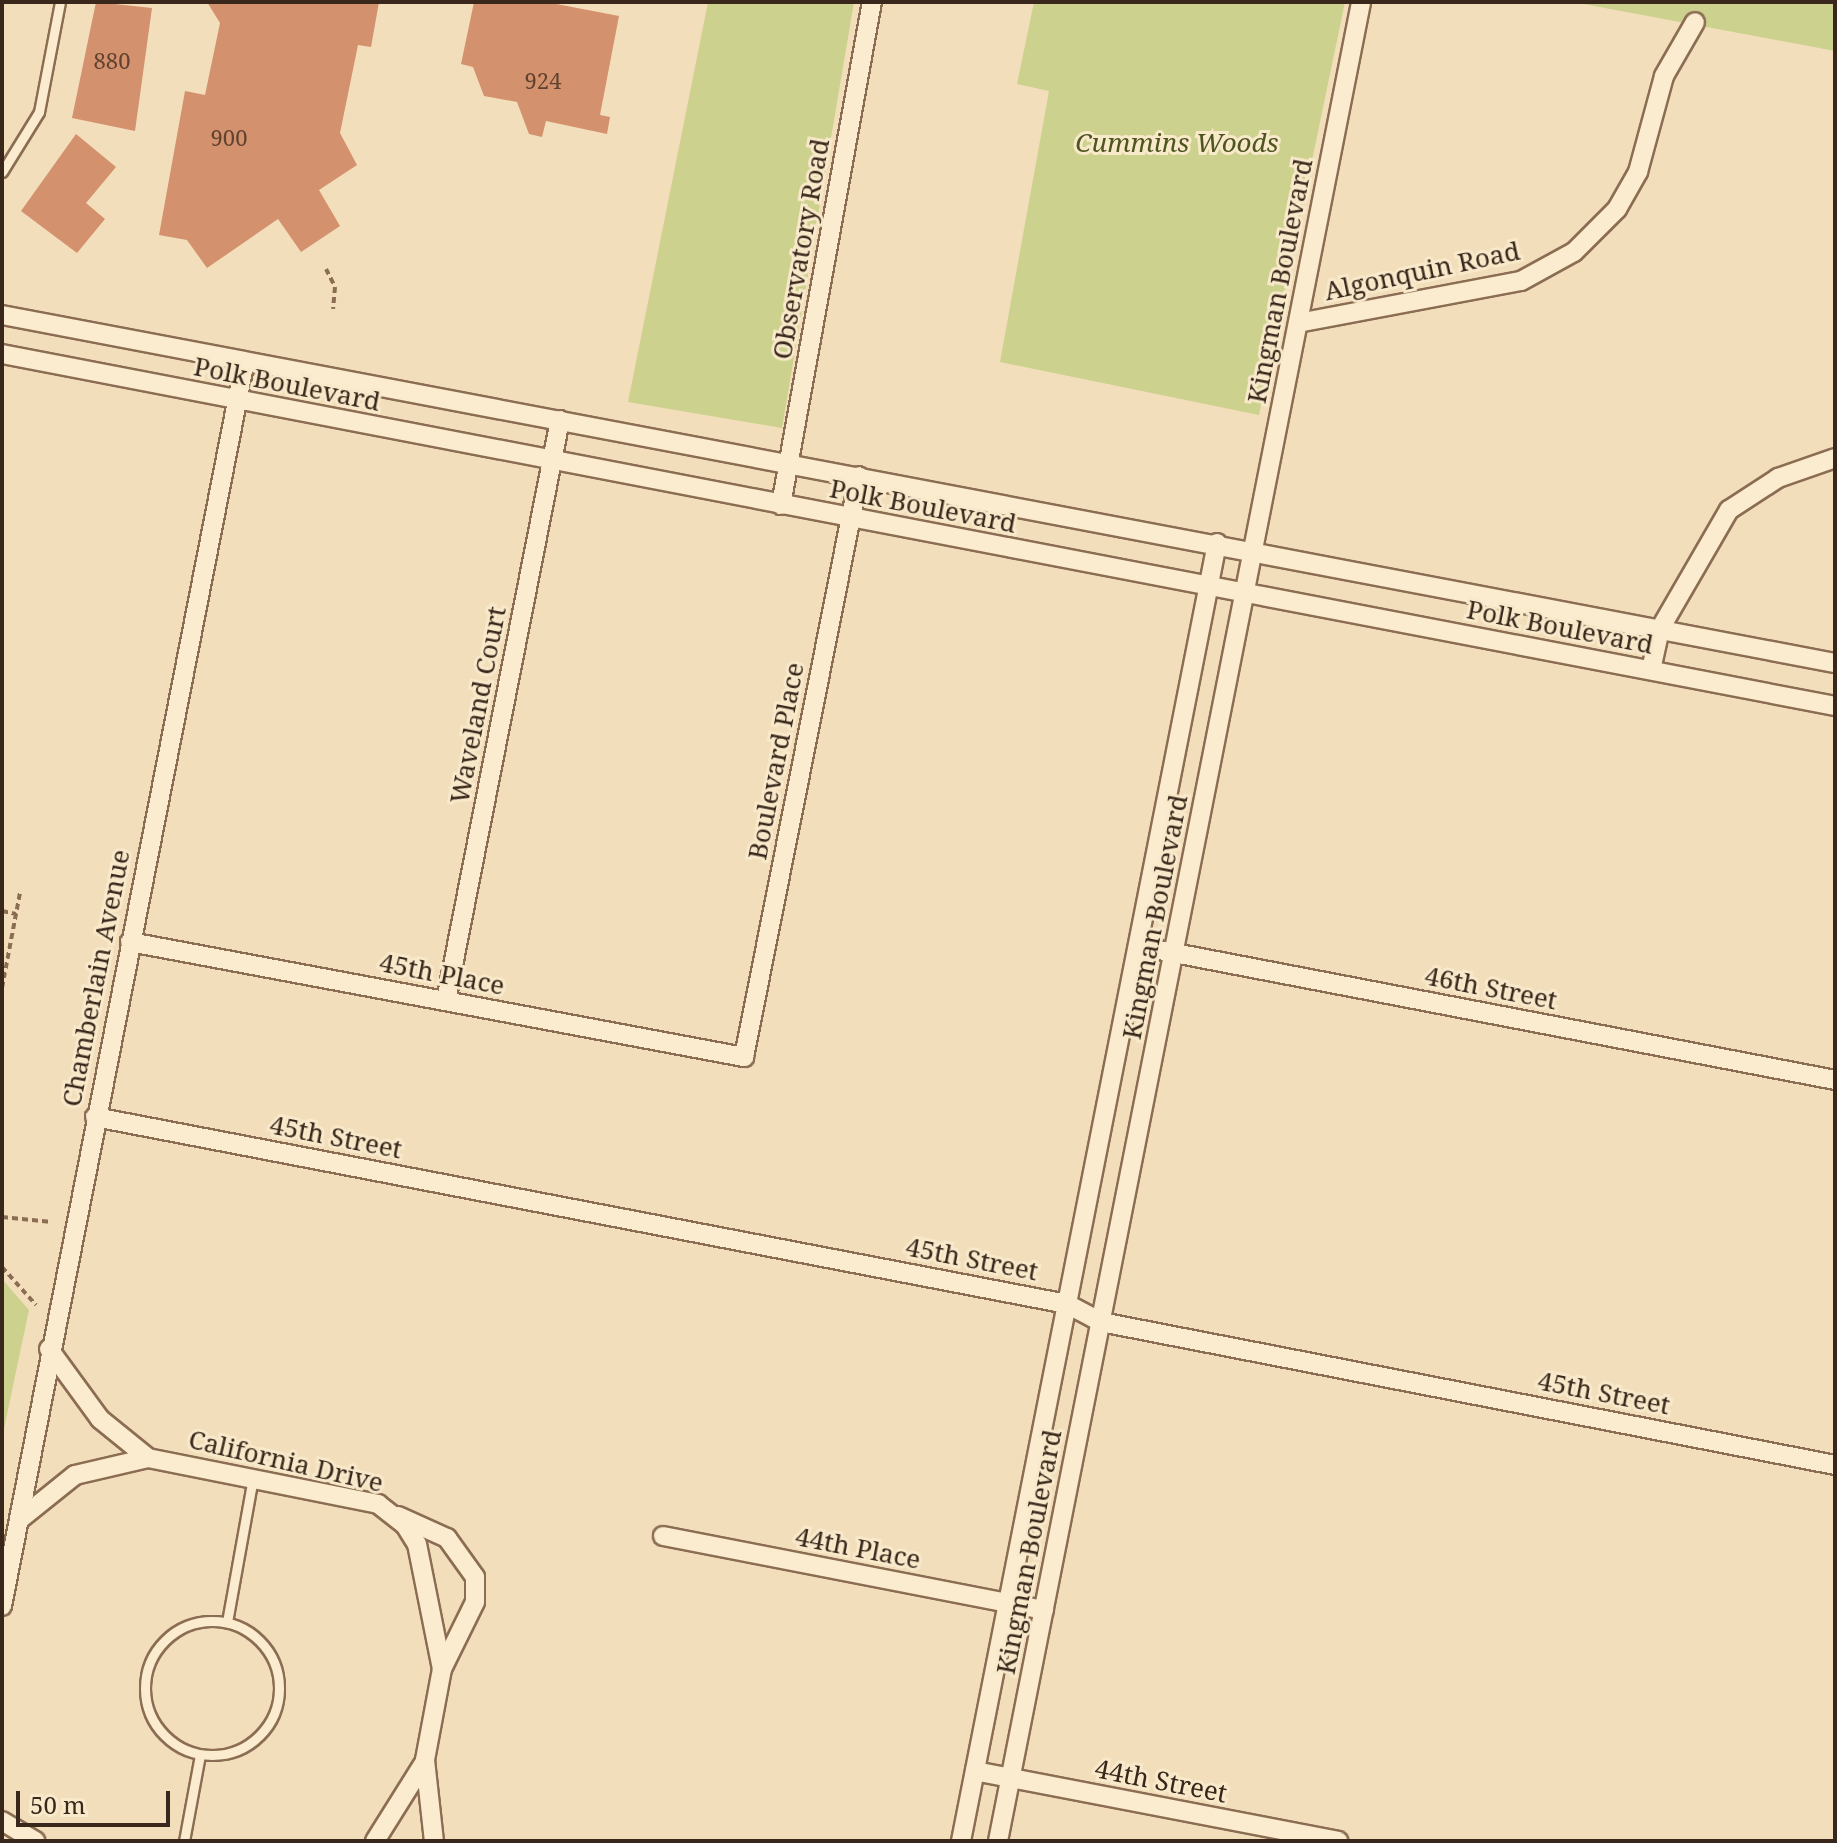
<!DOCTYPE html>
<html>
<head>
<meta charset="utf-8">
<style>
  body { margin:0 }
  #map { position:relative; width:1837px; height:1843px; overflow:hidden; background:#f2debb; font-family:"Noto Serif",serif }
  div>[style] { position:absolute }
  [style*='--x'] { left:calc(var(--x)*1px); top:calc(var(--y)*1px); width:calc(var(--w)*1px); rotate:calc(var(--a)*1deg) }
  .green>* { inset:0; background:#cdd18e }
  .building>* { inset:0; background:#d4916d }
  .path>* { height:4px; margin-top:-2px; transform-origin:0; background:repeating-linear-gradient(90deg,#8b6d53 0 6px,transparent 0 10px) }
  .roads { filter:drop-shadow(2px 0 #8b6d53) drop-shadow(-2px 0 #8b6d53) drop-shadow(0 2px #8b6d53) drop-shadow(0 -2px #8b6d53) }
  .lane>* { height:9px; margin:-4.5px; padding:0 4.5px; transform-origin:4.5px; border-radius:4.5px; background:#fceccf }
  .lane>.ring { margin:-4.5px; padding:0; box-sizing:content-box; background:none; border:9px solid #fceccf; border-radius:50% }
  .street>* { height:18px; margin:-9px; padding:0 9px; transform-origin:9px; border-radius:9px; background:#fceccf }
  span { translate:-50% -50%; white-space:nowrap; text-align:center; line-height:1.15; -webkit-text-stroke:6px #f9e9cb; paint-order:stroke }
  .number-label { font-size:22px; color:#5f422f }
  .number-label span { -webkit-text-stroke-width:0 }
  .park-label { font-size:26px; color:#4c561e; font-style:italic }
  .street-label { font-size:26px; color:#38271a }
  .frame { position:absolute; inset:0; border:4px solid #38271a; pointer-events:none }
  .scale { position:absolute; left:16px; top:1791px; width:154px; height:36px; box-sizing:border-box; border:4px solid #38271a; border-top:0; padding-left:10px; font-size:24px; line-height:28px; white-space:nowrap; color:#38271a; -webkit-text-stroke:6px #f9e9cb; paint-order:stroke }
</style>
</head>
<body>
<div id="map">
  <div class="green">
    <div style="clip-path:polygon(708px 2px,854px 2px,782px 428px,628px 402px)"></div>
    <div style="clip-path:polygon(1034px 2px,1345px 2px,1259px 415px,1000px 362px,1049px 91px,1017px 84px)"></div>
    <div style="clip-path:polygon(1573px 2px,1835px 2px,1835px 51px,1712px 28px)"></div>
    <div style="clip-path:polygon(2px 1279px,29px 1310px,2px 1438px)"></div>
  </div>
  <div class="building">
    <div style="clip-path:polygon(96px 2px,152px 8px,135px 131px,72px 118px)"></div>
    <div style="clip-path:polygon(207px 2px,379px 2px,371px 47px,358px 45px,340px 133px,357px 165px,319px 190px,340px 226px,301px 252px,278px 219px,207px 268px,187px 240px,159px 235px,185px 91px,205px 95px,220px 23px)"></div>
    <div style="clip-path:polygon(474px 2px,546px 2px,619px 16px,600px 115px,610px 117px,607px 134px,546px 121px,542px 137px,529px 134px,517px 102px,484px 96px,473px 67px,461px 64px)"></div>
    <div style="clip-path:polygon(76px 134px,116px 167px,86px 203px,105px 219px,77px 253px,21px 211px)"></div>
  </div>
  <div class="path">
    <div style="--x:326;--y:269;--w:20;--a:63"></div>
    <div style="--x:335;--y:287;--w:22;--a:95"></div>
    <div style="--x:2;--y:911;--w:14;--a:12"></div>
    <div style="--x:2;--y:988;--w:97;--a:-79.3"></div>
    <div style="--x:2;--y:1217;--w:50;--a:5.7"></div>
    <div style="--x:2;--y:1267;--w:51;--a:48.2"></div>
  </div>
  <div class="roads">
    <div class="lane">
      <div style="--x:2;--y:172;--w:70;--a:-58.3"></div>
      <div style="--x:39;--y:112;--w:112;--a:-79.2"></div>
      <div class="ring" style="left:145px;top:1621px;width:125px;height:125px"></div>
      <div style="--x:227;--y:1622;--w:146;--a:-79.8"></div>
      <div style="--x:184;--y:1841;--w:87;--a:-79.5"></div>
    </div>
    <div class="street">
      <div style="--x:2;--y:315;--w:1866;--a:10.75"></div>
      <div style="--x:1298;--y:323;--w:227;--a:-10.7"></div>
      <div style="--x:1521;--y:281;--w:60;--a:-28.7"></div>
      <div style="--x:1574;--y:252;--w:61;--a:-45"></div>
      <div style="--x:1617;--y:209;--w:43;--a:-60.4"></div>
      <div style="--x:1638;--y:172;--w:99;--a:-74.8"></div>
      <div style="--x:1664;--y:76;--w:62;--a:-60.1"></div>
      <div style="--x:2;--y:354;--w:1866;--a:10.87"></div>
      <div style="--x:781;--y:505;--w:511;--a:-79.75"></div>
      <div style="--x:1651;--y:670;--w:42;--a:-77.6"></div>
      <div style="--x:1660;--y:629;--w:138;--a:-59.9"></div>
      <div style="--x:1729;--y:510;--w:59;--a:-33.1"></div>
      <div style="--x:1778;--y:478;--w:60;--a:-19.3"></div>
      <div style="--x:130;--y:942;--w:625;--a:10.61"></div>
      <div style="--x:744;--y:1057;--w:592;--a:-78.8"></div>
      <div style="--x:1138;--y:946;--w:710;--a:10.88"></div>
      <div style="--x:446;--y:1001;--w:592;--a:-78.9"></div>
      <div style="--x:95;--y:1117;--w:990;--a:10.89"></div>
      <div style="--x:1067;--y:1304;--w:38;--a:28"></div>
      <div style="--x:1101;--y:1322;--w:748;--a:11.02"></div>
      <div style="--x:49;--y:1349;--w:87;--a:53.9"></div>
      <div style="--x:100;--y:1419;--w:62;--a:39.1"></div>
      <div style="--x:148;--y:1458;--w:235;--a:11.3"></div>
      <div style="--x:378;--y:1504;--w:34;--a:38"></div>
      <div style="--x:405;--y:1525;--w:22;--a:58"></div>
      <div style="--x:417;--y:1544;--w:127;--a:78.7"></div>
      <div style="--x:442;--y:1669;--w:93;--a:100.6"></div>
      <div style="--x:425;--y:1760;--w:81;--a:83.7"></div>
      <div style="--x:398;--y:1516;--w:54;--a:24.2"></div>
      <div style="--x:447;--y:1538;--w:48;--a:54.3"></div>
      <div style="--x:475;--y:1577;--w:25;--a:90"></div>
      <div style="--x:475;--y:1602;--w:75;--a:116.2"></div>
      <div style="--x:19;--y:1520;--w:72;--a:-38.8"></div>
      <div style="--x:75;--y:1475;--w:75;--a:-13.1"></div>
      <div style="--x:663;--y:1536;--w:388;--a:11"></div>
      <div style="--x:2;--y:1606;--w:1268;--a:-78.96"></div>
      <div style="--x:975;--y:1771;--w:370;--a:10.9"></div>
      <div style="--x:2;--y:1821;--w:39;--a:31"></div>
      <div style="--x:375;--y:1841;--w:92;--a:-57.9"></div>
      <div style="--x:961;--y:1841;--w:1323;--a:-78.84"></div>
      <div style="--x:998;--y:1841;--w:1874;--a:-78.83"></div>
    </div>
  </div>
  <div class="number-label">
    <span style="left:112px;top:61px">880</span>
    <span style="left:543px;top:81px">924</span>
    <span style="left:229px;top:138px">900</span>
  </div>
  <div class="park-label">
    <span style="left:1177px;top:143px">Cummins Woods</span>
  </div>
  <div class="street-label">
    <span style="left:801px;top:249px;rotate:-80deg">Observatory Road</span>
    <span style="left:1422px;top:271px;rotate:-12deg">Algonquin Road</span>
    <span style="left:1280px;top:281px;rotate:-79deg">Kingman Boulevard</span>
    <span style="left:287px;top:384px;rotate:11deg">Polk Boulevard</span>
    <span style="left:923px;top:506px;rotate:11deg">Polk Boulevard</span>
    <span style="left:1560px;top:627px;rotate:11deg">Polk Boulevard</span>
    <span style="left:478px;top:705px;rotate:-79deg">Waveland Court</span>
    <span style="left:776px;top:761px;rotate:-79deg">Boulevard Place</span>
    <span style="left:1155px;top:917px;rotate:-79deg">Kingman Boulevard</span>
    <span style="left:442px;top:974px;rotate:11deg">45th Place</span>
    <span style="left:96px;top:978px;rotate:-79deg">Chamberlain Avenue</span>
    <span style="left:1491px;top:988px;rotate:11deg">46th Street</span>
    <span style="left:336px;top:1137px;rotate:11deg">45th Street</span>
    <span style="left:972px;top:1259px;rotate:11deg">45th Street</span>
    <span style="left:1604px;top:1393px;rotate:11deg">45th Street</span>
    <span style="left:286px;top:1461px;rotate:13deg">California Drive</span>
    <span style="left:858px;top:1548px;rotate:11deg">44th Place</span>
    <span style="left:1029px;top:1552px;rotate:-79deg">Kingman Boulevard</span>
    <span style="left:1161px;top:1781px;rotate:11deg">44th Street</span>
  </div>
  <div class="frame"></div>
  <div class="scale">50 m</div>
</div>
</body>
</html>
